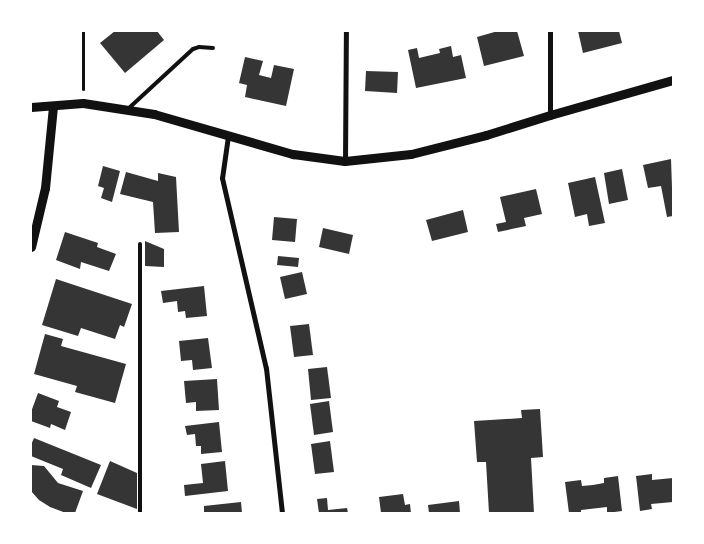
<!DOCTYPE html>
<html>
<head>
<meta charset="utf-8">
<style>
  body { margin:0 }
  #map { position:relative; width:704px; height:544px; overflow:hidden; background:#fff; font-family:Lato,sans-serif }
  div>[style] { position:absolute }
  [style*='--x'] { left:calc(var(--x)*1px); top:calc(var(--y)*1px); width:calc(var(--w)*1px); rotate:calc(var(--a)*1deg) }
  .building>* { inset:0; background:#353535 }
  .path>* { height:3px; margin:-1.5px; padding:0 1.5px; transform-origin:1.5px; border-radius:1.5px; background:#111 }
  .service>* { height:4px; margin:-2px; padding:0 2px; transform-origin:2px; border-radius:2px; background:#111 }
  .minor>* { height:5px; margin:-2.5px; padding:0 2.5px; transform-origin:2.5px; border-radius:2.5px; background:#111 }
  .tertiary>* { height:9px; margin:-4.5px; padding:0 4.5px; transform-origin:4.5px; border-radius:4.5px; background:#111 }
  span { translate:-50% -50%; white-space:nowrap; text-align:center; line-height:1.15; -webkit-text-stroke:4px #fff; paint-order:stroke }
  .frame { position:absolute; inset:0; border:32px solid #fff; pointer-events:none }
</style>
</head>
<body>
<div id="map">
  <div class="building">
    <div style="clip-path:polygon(115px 31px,157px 31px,164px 40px,125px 73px,100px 43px)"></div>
    <div style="clip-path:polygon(498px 31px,517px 31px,524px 56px,484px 66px,477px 37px)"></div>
    <div style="clip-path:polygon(578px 31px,619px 31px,622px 43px,583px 53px)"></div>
    <div style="clip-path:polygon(451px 46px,453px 57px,461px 55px,466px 78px,416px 88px,408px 50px,417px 48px,419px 58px,440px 53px,439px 49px)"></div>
    <div style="clip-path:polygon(245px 57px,263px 61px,259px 75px,271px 78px,274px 65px,294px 69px,286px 106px,245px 97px,247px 85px,239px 83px)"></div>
    <div style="clip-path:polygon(366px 71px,398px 72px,397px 93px,365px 91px)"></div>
    <div style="clip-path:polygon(671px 159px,673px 216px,667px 217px,661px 186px,648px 188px,643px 165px)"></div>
    <div style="clip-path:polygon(103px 166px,120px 171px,112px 202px,101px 198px,104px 188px,98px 186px)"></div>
    <div style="clip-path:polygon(622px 169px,628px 200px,609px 204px,604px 173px)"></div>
    <div style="clip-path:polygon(126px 172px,158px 181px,158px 173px,176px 177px,179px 232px,155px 233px,153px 202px,120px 194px)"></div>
    <div style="clip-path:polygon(595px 177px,605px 223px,589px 226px,587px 214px,575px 217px,568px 183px)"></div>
    <div style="clip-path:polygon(536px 189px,542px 214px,524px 218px,526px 226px,498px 232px,496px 224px,506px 222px,500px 197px)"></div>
    <div style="clip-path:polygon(463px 210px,468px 232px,432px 241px,426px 220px)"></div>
    <div style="clip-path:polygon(274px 217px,297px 219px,295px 242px,272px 240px)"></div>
    <div style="clip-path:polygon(323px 228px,353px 235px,349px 254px,319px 247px)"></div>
    <div style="clip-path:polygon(65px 232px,98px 243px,97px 247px,116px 254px,109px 271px,81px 262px,80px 269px,56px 260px)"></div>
    <div style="clip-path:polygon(145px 241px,164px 249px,164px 267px,145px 266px)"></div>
    <div style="clip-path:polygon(278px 256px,299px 258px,298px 267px,277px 265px)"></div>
    <div style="clip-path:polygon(302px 272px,307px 294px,285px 299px,280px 277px)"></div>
    <div style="clip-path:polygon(56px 279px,132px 304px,124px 327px,120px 325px,115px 339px,81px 328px,78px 336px,42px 325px)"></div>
    <div style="clip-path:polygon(204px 286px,207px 316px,186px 318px,185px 311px,178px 312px,177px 301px,163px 303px,161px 291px)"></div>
    <div style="clip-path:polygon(309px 324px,313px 355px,294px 357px,290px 326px)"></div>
    <div style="clip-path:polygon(45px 334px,63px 339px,61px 346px,126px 364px,115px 403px,75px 392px,77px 386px,34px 374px)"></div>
    <div style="clip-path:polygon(208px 338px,212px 368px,193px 370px,192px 360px,181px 361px,179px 341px)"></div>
    <div style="clip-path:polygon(327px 367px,331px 398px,311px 400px,308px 369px)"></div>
    <div style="clip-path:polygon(217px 379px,219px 410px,196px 411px,196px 402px,186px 403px,184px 381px)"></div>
    <div style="clip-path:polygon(38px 393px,59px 401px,57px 407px,71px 412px,65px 430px,51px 424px,50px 428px,31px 421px,31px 412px)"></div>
    <div style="clip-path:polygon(329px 401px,333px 432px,314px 435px,310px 404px)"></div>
    <div style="clip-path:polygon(540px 409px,543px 457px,531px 458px,534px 513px,489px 513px,486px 462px,477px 462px,474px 421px,522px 418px,521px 410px)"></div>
    <div style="clip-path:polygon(219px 422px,222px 452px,201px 454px,201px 446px,196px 446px,195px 434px,187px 435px,185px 426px)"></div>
    <div style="clip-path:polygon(34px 438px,101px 465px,91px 488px,61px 475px,63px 469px,31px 456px,31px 445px)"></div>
    <div style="clip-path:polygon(330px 441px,334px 472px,315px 474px,311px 444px)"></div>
    <div style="clip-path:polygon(110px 461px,137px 473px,137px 509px,97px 494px)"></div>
    <div style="clip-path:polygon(225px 461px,228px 491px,185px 496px,184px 485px,203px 483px,201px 464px)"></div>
    <div style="clip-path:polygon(31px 465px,44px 466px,58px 483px,83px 491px,75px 513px,66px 513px,50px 507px,39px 500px,31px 491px)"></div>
    <div style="clip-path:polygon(652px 474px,652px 480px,673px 478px,673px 502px,651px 504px,652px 509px,640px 511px,636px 476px)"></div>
    <div style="clip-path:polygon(618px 476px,622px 511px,607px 513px,607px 507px,581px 510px,581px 513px,569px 513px,565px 482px,581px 480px,582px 486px,593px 485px,604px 483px,604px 478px)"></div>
    <div style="clip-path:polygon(403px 494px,405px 505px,410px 504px,411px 513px,381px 513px,379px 497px)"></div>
    <div style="clip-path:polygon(327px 498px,328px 510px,347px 508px,348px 513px,319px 513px,317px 499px)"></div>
    <div style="clip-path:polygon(459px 501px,460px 513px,429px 513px,428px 505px)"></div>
    <div style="clip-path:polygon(241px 502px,242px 513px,204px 513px,204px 506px)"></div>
  </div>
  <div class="path">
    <div style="--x:83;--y:89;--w:58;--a:-90"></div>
  </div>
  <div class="service">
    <div style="--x:129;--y:108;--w:87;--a:-42.7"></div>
    <div style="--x:193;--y:49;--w:6;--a:-18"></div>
    <div style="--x:199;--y:47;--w:14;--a:4"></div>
    <div style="--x:140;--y:513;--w:269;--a:-90"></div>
  </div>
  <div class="minor">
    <div style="--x:550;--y:115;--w:84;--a:-90"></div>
    <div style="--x:228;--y:136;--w:42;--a:98.1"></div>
    <div style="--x:222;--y:178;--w:195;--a:77"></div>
    <div style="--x:266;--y:368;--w:146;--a:83.7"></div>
    <div style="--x:345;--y:161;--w:130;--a:-89.6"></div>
  </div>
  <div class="tertiary">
    <div style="--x:31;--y:107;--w:52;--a:-4.4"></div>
    <div style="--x:83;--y:103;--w:72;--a:8.8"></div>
    <div style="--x:154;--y:114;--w:145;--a:16.1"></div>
    <div style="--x:293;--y:154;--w:52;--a:7.7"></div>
    <div style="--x:345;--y:161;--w:66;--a:-6.1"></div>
    <div style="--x:411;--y:154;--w:77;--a:-14.2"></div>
    <div style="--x:486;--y:135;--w:67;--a:-17.4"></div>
    <div style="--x:550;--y:115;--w:128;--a:-15.9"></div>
    <div style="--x:31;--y:247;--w:61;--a:-76.7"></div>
    <div style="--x:45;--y:188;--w:82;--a:-84.4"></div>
  </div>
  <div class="frame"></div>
</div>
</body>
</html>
